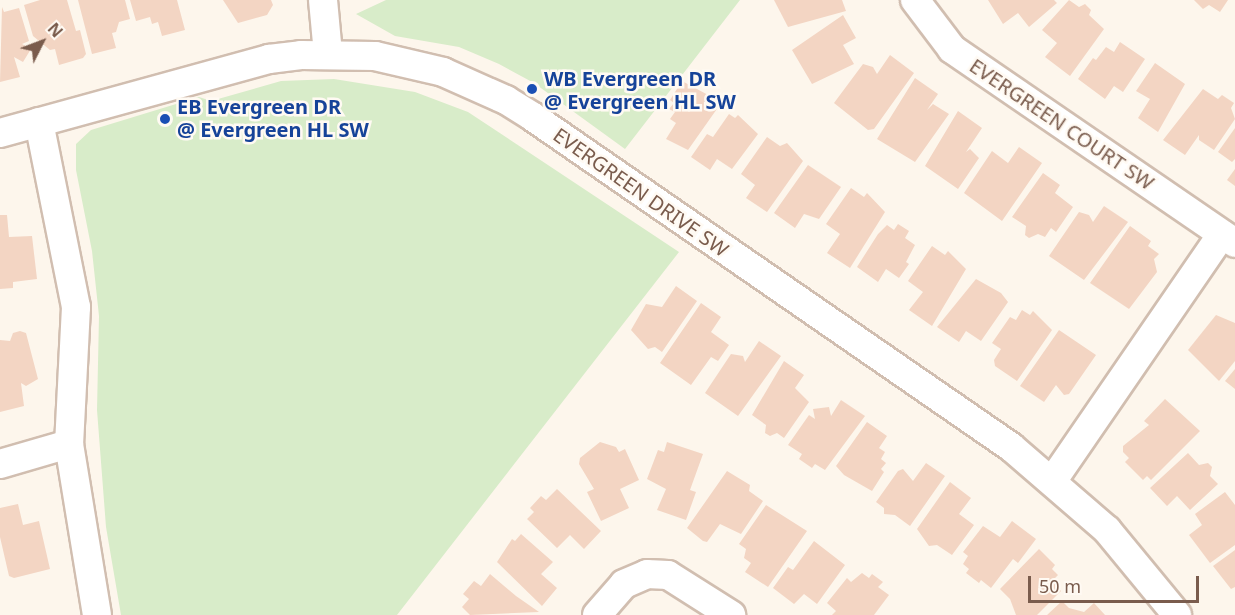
<!DOCTYPE html>
<html>
<head>
<meta charset="utf-8">
<style>
  body { margin:0 }
  #map { position:relative; width:1235px; height:615px; overflow:hidden; background:#fdf6ec; font-family:"Noto Sans",sans-serif }
  div>[style] { position:absolute }
  [style*='--x'] { left:calc(var(--x)*1px); top:calc(var(--y)*1px); width:calc(var(--w)*1px); rotate:calc(var(--a)*1deg) }
  .green>* { inset:0; background:#d8ecc9 }
  .building>* { inset:0; background:#f3d5c3 }
  .roads { filter:drop-shadow(2px 0 #d1beb0) drop-shadow(-2px 0 #d1beb0) drop-shadow(0 2px #d1beb0) drop-shadow(0 -2px #d1beb0) }
  .minor>* { height:28px; margin:-14px; padding:0 14px; transform-origin:14px; border-radius:14px; background:#fff }
  .dots>* { width:16px; height:16px; translate:-50% -50%; box-sizing:border-box; border:3px solid #fffaf3; border-radius:50% }
  span { translate:-50% -50%; white-space:nowrap; text-align:center; line-height:1.15; -webkit-text-stroke:5px #fffaf3; paint-order:stroke }
  .transit-label { font-size:20px; color:#164399; font-weight:700 }
  .left { translate:0 -50%; text-align:left }
  .street-label { font-size:20px; color:#7a5c4d }
  .north { position:absolute; left:12px; top:12px; width:60px; height:60px; -webkit-text-stroke:4px #fffaf3; paint-order:stroke; rotate:48deg; font-size:16px; font-weight:700; line-height:24px; text-align:center; color:#7a5c4d }
  .north::after { content:''; display:block; margin:auto; width:21px; height:27px; background:#7a5c4d; clip-path:polygon(50% 0,100% 100%,50% 72%,0 100%) }
  .scale { position:absolute; left:1028px; top:576px; width:171px; height:27px; box-sizing:border-box; border:3px solid #7a5c4d; border-top:0; padding-left:8px; font-size:18px; line-height:21px; white-space:nowrap; color:#7a5c4d; -webkit-text-stroke:4px #fffaf3; paint-order:stroke }
</style>
</head>
<body>
<div id="map">
  <div class="green">
    <div style="clip-path:polygon(386px 0,740px 0,625px 149px,534px 83px,499px 64px,459px 47px,395px 36px,356px 14px)"></div>
    <div style="clip-path:polygon(334px 79px,415px 92px,468px 112px,679px 252px,397px 615px,121px 615px,106px 527px,97px 410px,99px 316px,92px 251px,76px 170px,76px 144px,91px 130px,199px 97px,211px 101px,281px 81px)"></div>
  </div>
  <div class="building">
    <div style="clip-path:polygon(40px 0,67px 0,76px 31px,80px 30px,86px 54px,83px 58px,59px 65px,55px 49px,50px 50px,33px 36px,24px 5px)"></div>
    <div style="clip-path:polygon(78px 0,125px 0,130px 19px,119px 22px,116px 32px,112px 33px,116px 48px,92px 54px)"></div>
    <div style="clip-path:polygon(130px 0,177px 0,185px 30px,162px 36px,158px 22px,152px 24px,150px 17px,136px 21px)"></div>
    <div style="clip-path:polygon(223px 0,271px 0,273px 5px,267px 15px,238px 23px)"></div>
    <div style="clip-path:polygon(774px 0,842px 0,846px 11px,788px 27px)"></div>
    <div style="clip-path:polygon(988px 0,1054px 0,1057px 3px,1029px 27px,1018px 13px,1003px 24px)"></div>
    <div style="clip-path:polygon(1069px 0,1079px 7px,1085px 4px,1091px 10px,1089px 15px,1104px 29px,1070px 76px,1045px 57px,1057px 43px,1042px 30px)"></div>
    <div style="clip-path:polygon(1194px 0,1228px 0,1220px 12px,1209px 5px,1203px 9px)"></div>
    <div style="clip-path:polygon(2px 7px,4px 12px,19px 8px,29px 41px,22px 44px,31px 49px,23px 62px,14px 57px,20px 77px,0 82px)"></div>
    <div style="clip-path:polygon(843px 15px,856px 38px,843px 45px,854px 64px,812px 84px,792px 50px)"></div>
    <div style="clip-path:polygon(1120px 42px,1145px 59px,1123px 92px,1114px 86px,1105px 99px,1078px 79px,1093px 58px,1096px 60px,1106px 47px,1114px 52px)"></div>
    <div style="clip-path:polygon(890px 55px,914px 73px,874px 129px,868px 130px,834px 103px,863px 64px,873px 67px,877px 74px)"></div>
    <div style="clip-path:polygon(1155px 63px,1185px 84px,1158px 132px,1138px 118px,1150px 99px,1136px 91px)"></div>
    <div style="clip-path:polygon(915px 78px,938px 94px,927px 110px,933px 104px,949px 114px,915px 162px,877px 139px)"></div>
    <div style="clip-path:polygon(682px 81px,710px 96px,719px 106px,688px 150px,666px 139px,676px 123px,670px 119px,675px 112px,669px 109px,674px 103px,670px 100px)"></div>
    <div style="clip-path:polygon(1203px 89px,1218px 99px,1222px 95px,1234px 103px,1231px 108px,1235px 119px,1214px 150px,1199px 140px,1199px 135px,1185px 155px,1163px 140px)"></div>
    <div style="clip-path:polygon(958px 111px,982px 128px,966px 152px,970px 149px,979px 158px,958px 189px,925px 166px)"></div>
    <div style="clip-path:polygon(729px 114px,735px 118px,738px 115px,758px 134px,732px 169px,717px 159px,710px 170px,691px 157px,707px 134px,713px 137px)"></div>
    <div style="clip-path:polygon(1235px 128px,1235px 159px,1232px 162px,1218px 152px)"></div>
    <div style="clip-path:polygon(767px 137px,780px 146px,787px 143px,803px 161px,767px 212px,746px 198px,755px 185px,741px 174px)"></div>
    <div style="clip-path:polygon(1019px 147px,1042px 163px,1002px 221px,964px 193px,992px 151px,1008px 163px)"></div>
    <div style="clip-path:polygon(808px 165px,841px 187px,819px 219px,804px 214px,795px 228px,774px 213px)"></div>
    <div style="clip-path:polygon(1235px 169px,1235px 186px,1227px 180px)"></div>
    <div style="clip-path:polygon(1043px 173px,1060px 185px,1055px 193px,1073px 207px,1056px 232px,1051px 228px,1045px 237px,1038px 234px,1029px 238px,1025px 235px,1026px 226px,1012px 217px)"></div>
    <div style="clip-path:polygon(851px 188px,864px 197px,867px 193px,885px 212px,850px 268px,827px 253px,840px 234px,826px 224px)"></div>
    <div style="clip-path:polygon(1104px 206px,1128px 222px,1084px 280px,1049px 256px,1079px 212px,1089px 215px,1093px 222px)"></div>
    <div style="clip-path:polygon(0 215px,7px 215px,9px 237px,32px 236px,37px 279px,13px 282px,13px 288px,0 289px)"></div>
    <div style="clip-path:polygon(898px 224px,909px 231px,905px 238px,915px 245px,906px 262px,909px 264px,899px 278px,886px 269px,878px 282px,857px 267px,878px 234px,887px 225px,894px 230px)"></div>
    <div style="clip-path:polygon(1130px 226px,1151px 241px,1148px 246px,1159px 254px,1154px 259px,1157px 272px,1129px 309px,1090px 283px)"></div>
    <div style="clip-path:polygon(932px 246px,945px 255px,948px 251px,966px 269px,932px 326px,909px 310px,923px 292px,908px 281px)"></div>
    <div style="clip-path:polygon(976px 279px,1001px 293px,1008px 302px,981px 341px,966px 331px,959px 342px,937px 327px)"></div>
    <div style="clip-path:polygon(676px 286px,697px 301px,662px 352px,655px 347px,648px 349px,631px 330px,646px 304px,662px 307px)"></div>
    <div style="clip-path:polygon(701px 303px,721px 317px,711px 332px,729px 345px,718px 361px,711px 357px,691px 385px,660px 363px)"></div>
    <div style="clip-path:polygon(1022px 310px,1030px 315px,1033px 311px,1052px 330px,1017px 381px,995px 366px,994px 360px,1001px 349px,992px 343px,1010px 317px,1016px 320px)"></div>
    <div style="clip-path:polygon(1216px 315px,1235px 323px,1235px 361px,1219px 381px,1188px 350px)"></div>
    <div style="clip-path:polygon(1059px 330px,1096px 355px,1069px 394px,1064px 395px,1056px 385px,1044px 402px,1020px 386px)"></div>
    <div style="clip-path:polygon(20px 331px,26px 333px,38px 379px,26px 386px,21px 383px,24px 406px,0 412px,0 340px,10px 341px,13px 333px)"></div>
    <div style="clip-path:polygon(759px 341px,781px 356px,738px 416px,705px 393px,731px 354px,743px 356px,745px 362px)"></div>
    <div style="clip-path:polygon(784px 361px,804px 375px,795px 388px,809px 402px,784px 438px,777px 433px,770px 436px,765px 433px,766px 425px,752px 415px)"></div>
    <div style="clip-path:polygon(1235px 369px,1235px 389px,1225px 381px)"></div>
    <div style="clip-path:polygon(1165px 399px,1200px 431px,1151px 480px,1147px 476px,1143px 480px,1125px 462px,1129px 458px,1123px 452px,1123px 446px,1149px 425px,1144px 421px)"></div>
    <div style="clip-path:polygon(841px 400px,865px 416px,825px 470px,815px 464px,812px 468px,799px 459px,802px 454px,788px 445px,809px 415px,815px 419px,813px 409px,829px 407px,831px 416px)"></div>
    <div style="clip-path:polygon(867px 422px,887px 436px,879px 448px,885px 452px,881px 459px,886px 463px,881px 469px,884px 472px,872px 491px,844px 475px,836px 466px)"></div>
    <div style="clip-path:polygon(600px 442px,616px 447px,619px 452px,625px 449px,639px 480px,620px 489px,629px 508px,601px 521px,587px 492px,594px 489px,579px 464px,580px 458px)"></div>
    <div style="clip-path:polygon(667px 442px,703px 454px,690px 490px,696px 492px,686px 520px,657px 510px,666px 489px,647px 479px,658px 450px,664px 452px)"></div>
    <div style="clip-path:polygon(1188px 453px,1199px 465px,1208px 463px,1212px 467px,1210px 476px,1218px 484px,1190px 510px,1177px 496px,1167px 506px,1150px 488px)"></div>
    <div style="clip-path:polygon(926px 463px,945px 476px,910px 526px,895px 515px,884px 514px,884px 508px,876px 502px,898px 471px,903px 469px,913px 481px)"></div>
    <div style="clip-path:polygon(727px 471px,750px 485px,749px 491px,763px 501px,741px 534px,720px 524px,707px 542px,703px 541px,687px 528px)"></div>
    <div style="clip-path:polygon(950px 482px,971px 498px,959px 514px,974px 525px,952px 555px,937px 545px,929px 546px,917px 529px)"></div>
    <div style="clip-path:polygon(557px 489px,601px 531px,584px 549px,570px 535px,557px 548px,527px 519px,534px 512px,530px 508px,541px 496px,546px 500px)"></div>
    <div style="clip-path:polygon(1225px 492px,1235px 505px,1235px 545px,1210px 563px,1189px 535px,1202px 525px,1195px 514px)"></div>
    <div style="clip-path:polygon(18px 504px,23px 525px,39px 521px,50px 569px,14px 578px,9px 576px,0 537px,0 508px)"></div>
    <div style="clip-path:polygon(766px 505px,807px 531px,768px 587px,745px 572px,751px 563px,744px 558px,746px 549px,739px 544px)"></div>
    <div style="clip-path:polygon(1012px 521px,1036px 539px,1018px 563px,1013px 559px,991px 588px,981px 580px,979px 583px,966px 573px,969px 569px,963px 564px,968px 556px,963px 552px,983px 526px,1000px 537px)"></div>
    <div style="clip-path:polygon(521px 534px,553px 562px,541px 574px,557px 588px,542px 606px,497px 562px,512px 539px,515px 541px)"></div>
    <div style="clip-path:polygon(814px 541px,845px 565px,817px 604px,804px 594px,794px 604px,773px 588px,788px 567px,793px 570px)"></div>
    <div style="clip-path:polygon(1039px 549px,1055px 565px,1052px 569px,1058px 575px,1052px 581px,1061px 591px,1037px 615px,1016px 615px,1010px 599px,1000px 589px)"></div>
    <div style="clip-path:polygon(1235px 550px,1235px 587px,1231px 589px,1213px 566px)"></div>
    <div style="clip-path:polygon(862px 573px,869px 578px,872px 574px,883px 582px,878px 587px,889px 595px,874px 615px,832px 615px,836px 611px,827px 603px,847px 578px,851px 582px)"></div>
    <div style="clip-path:polygon(490px 574px,516px 596px,539px 612px,470px 615px,462px 607px,469px 599px,463px 594px,474px 581px,481px 586px)"></div>
    <div style="clip-path:polygon(1062px 601px,1069px 608px,1084px 612px,1094px 603px,1105px 615px,1047px 615px)"></div>
  </div>
  <div class="roads">
    <div class="minor">
      <div style="--x:323;--y:0;--w:54;--a:84.7"></div>
      <div style="--x:915;--y:0;--w:61;--a:52.9"></div>
      <div style="--x:952;--y:49;--w:343;--a:34.4"></div>
      <div style="--x:39;--y:122;--w:189;--a:78.7"></div>
      <div style="--x:76;--y:307;--w:137;--a:92.9"></div>
      <div style="--x:69;--y:444;--w:173;--a:80.7"></div>
      <div style="--x:0;--y:133;--w:279;--a:-15.4"></div>
      <div style="--x:269;--y:59;--w:32;--a:-7"></div>
      <div style="--x:301;--y:55;--w:74;--a:0.8"></div>
      <div style="--x:375;--y:56;--w:70;--a:13.2"></div>
      <div style="--x:443;--y:72;--w:69;--a:24"></div>
      <div style="--x:506;--y:100;--w:32;--a:32"></div>
      <div style="--x:533;--y:117;--w:581;--a:34.62"></div>
      <div style="--x:1011;--y:447;--w:127;--a:40.8"></div>
      <div style="--x:1107;--y:530;--w:110;--a:50.5"></div>
      <div style="--x:0;--y:464;--w:72;--a:-16.2"></div>
      <div style="--x:1053;--y:480;--w:298;--a:-55.5"></div>
      <div style="--x:597;--y:615;--w:41;--a:-48.9"></div>
      <div style="--x:624;--y:584;--w:25;--a:-23"></div>
      <div style="--x:647;--y:574;--w:21;--a:3"></div>
      <div style="--x:668;--y:575;--w:75;--a:32.4"></div>
    </div>
  </div>
  <div class="dots">
    <div style="left:532px;top:89px;background:#1a4fb4"></div>
    <div style="left:165px;top:119px;background:#1a4fb4"></div>
  </div>
  <div class="transit-label">
    <span class="left" style="left:544px;top:90px">WB Evergreen DR<br>@ Evergreen HL SW</span>
    <span class="left" style="left:177px;top:118px">EB Evergreen DR<br>@ Evergreen HL SW</span>
  </div>
  <div class="street-label">
    <span style="left:1062px;top:124px;rotate:34deg">EVERGREEN COURT SW</span>
    <span style="left:641px;top:192px;rotate:35deg">EVERGREEN DRIVE SW</span>
  </div>
  <div class="north">N</div>
  <div class="scale">50 m</div>
</div>
</body>
</html>
